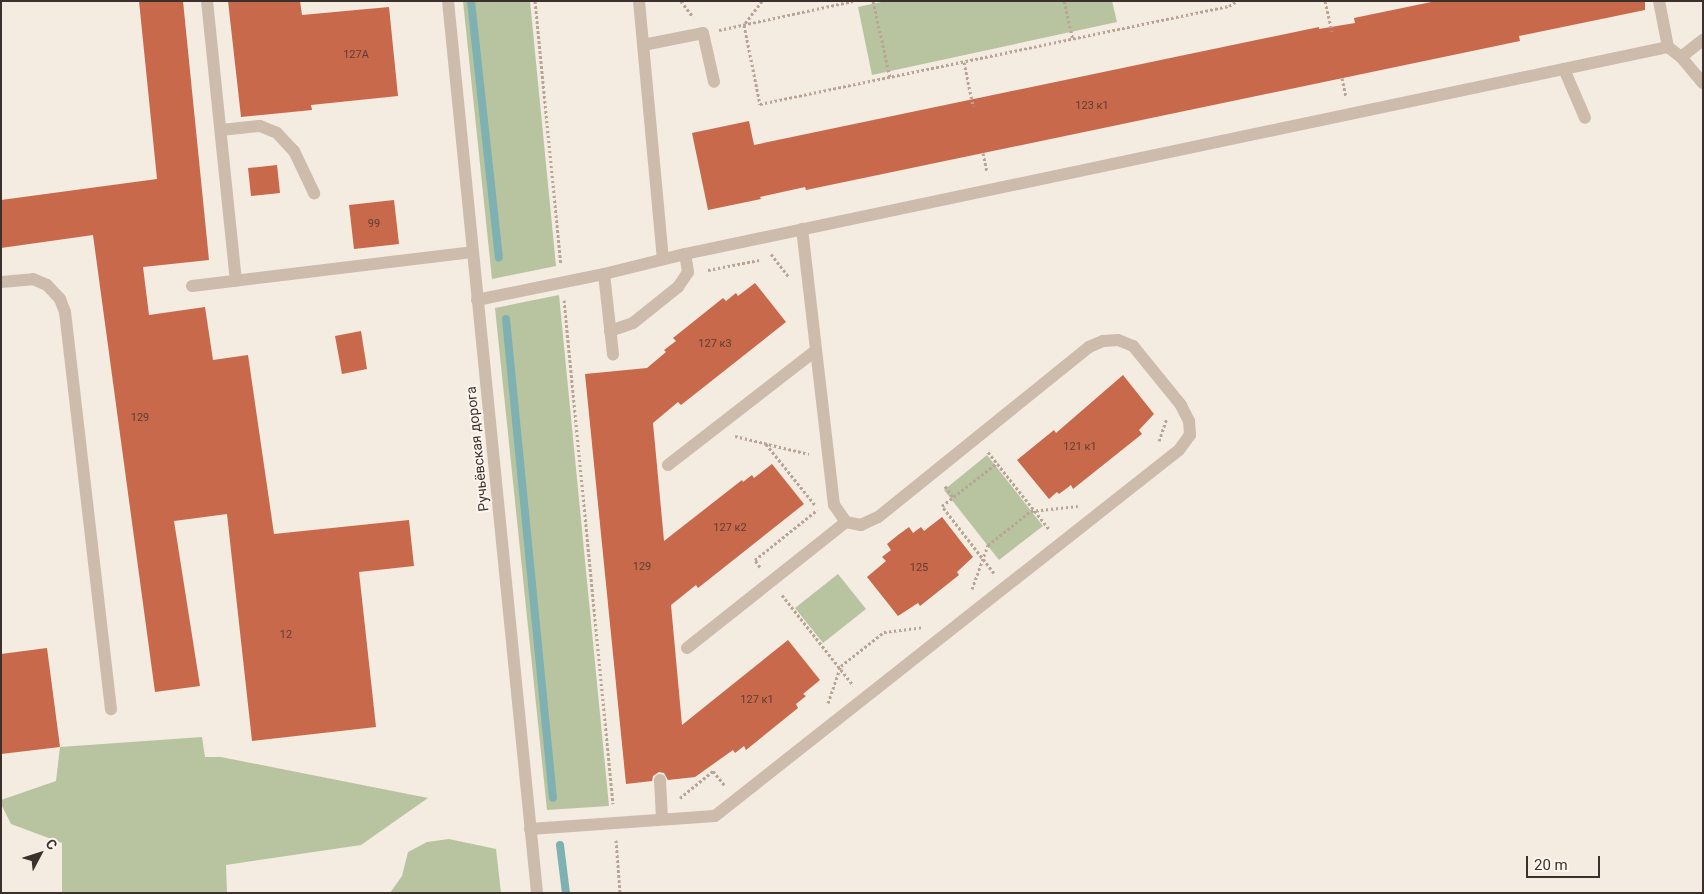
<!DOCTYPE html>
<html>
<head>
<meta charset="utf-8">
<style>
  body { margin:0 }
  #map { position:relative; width:1704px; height:894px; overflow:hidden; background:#f4ebe1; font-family:Roboto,sans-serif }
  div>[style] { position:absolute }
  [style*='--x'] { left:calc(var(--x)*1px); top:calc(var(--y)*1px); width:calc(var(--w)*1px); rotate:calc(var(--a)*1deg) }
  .green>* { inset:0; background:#b8c4a0 }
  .stream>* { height:8px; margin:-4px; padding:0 4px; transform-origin:4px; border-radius:4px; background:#7fb0b2 }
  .building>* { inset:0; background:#c8694b }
  .path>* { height:3px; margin-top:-1.5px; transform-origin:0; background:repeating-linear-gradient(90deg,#b9a596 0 2.5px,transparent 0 5px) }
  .lane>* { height:12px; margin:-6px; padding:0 6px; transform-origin:6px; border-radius:6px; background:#cdbbac }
  .street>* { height:12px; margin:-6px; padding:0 6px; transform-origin:6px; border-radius:6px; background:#cdbbac }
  span { translate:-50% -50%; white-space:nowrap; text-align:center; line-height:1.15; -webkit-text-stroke:4px #fbf5ee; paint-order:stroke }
  .number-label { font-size:11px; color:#5e3e33 }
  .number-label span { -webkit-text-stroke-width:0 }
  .street-label { font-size:14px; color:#3b302b }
  .frame { position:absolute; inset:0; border:2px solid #3b302b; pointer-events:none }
  .north { position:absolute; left:15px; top:829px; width:50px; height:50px; -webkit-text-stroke:4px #fbf5ee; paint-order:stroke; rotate:50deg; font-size:14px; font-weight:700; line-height:20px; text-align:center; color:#3b302b }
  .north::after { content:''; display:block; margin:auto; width:18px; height:22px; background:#3b302b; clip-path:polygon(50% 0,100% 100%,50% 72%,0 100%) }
  .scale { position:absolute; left:1526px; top:856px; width:74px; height:22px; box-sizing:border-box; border:2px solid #3b302b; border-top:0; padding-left:6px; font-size:15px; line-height:18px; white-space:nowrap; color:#3b302b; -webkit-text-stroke:4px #fbf5ee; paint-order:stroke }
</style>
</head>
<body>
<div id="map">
  <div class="green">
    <div style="clip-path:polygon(463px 1px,530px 1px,556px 266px,492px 279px)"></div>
    <div style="clip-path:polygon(886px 1px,1112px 1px,1117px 22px,872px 75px,858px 7px)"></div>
    <div style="clip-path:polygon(559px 295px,609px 806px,547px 810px,495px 308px)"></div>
    <div style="clip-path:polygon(987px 455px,1043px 526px,999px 560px,944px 490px)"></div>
    <div style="clip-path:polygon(838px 574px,866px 609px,823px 643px,795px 608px)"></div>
    <div style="clip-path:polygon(202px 737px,205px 757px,221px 757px,428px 798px,361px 845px,226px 865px,227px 893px,62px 893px,62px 843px,11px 824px,1px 804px,1px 800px,56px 781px,60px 747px)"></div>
    <div style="clip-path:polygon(449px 839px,496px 849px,501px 893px,390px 893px,402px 876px,408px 852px,427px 842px)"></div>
  </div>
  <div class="stream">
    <div style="--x:471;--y:1;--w:258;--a:83.8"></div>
    <div style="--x:506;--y:319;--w:481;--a:84.4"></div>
    <div style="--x:560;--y:845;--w:48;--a:82.9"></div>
  </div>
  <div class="building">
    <div style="clip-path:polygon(139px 1px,183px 1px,209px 260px,143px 267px,149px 315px,205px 307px,213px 360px,248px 355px,274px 534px,409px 520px,414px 566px,359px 572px,376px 727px,252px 741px,227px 514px,174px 521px,200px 686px,155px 692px,93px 235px,1px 248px,1px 200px,157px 179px)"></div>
    <div style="clip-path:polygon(228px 1px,300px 1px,302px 15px,389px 7px,398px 96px,311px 105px,312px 110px,241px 117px)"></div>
    <div style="clip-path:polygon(1436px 1px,1645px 1px,1645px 10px,1519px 36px,1520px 41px,806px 190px,805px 187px,760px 197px,761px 199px,708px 210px,692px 133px,749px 121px,754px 145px,1319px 27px,1319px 29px,1355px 23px,1354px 18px)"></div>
    <div style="clip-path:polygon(277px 165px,280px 193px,251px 196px,248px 168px)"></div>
    <div style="clip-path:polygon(394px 200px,399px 244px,354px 249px,349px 205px)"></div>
    <div style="clip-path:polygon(755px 283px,786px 322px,681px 405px,678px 402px,653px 423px,664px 541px,742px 480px,743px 482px,752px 475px,754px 478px,772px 464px,804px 504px,698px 588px,696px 585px,671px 605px,682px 725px,788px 640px,820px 680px,803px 694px,806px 696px,796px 704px,798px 708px,746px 750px,744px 746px,735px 753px,733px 750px,695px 777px,668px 780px,664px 773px,659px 772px,653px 776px,652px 781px,626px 784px,585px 374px,647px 368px,666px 352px,664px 350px,676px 341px,673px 338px,723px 298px,726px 301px,736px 293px,738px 296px)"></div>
    <div style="clip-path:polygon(361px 331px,367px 369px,342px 374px,335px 336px)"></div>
    <div style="clip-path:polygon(1123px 375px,1154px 414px,1139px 430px,1142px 434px,1073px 489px,1071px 485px,1059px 494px,1057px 492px,1049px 499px,1017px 460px,1054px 430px,1056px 433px)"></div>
    <div style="clip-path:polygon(942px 517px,973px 557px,957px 572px,959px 575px,920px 606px,918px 603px,898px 616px,867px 577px,886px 561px,882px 557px,891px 550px,887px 544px,898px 535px,909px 527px,913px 533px,921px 527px,924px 531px)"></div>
    <div style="clip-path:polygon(47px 648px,60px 747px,1px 754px,1px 654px)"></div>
  </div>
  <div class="path">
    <div style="--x:535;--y:1;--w:264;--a:84.4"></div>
    <div style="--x:681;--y:1;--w:20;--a:53"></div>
    <div style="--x:762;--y:1;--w:30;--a:127"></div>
    <div style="--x:744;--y:25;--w:81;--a:78.6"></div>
    <div style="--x:760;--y:104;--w:479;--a:-11.8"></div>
    <div style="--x:1229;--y:6;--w:9;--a:-32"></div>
    <div style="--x:873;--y:1;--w:78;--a:77.4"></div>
    <div style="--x:1064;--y:1;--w:39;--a:77"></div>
    <div style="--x:1325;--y:1;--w:31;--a:77"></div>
    <div style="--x:719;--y:30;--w:137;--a:-12.2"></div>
    <div style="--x:964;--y:62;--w:45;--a:78.4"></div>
    <div style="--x:1342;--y:78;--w:19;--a:78"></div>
    <div style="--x:983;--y:153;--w:19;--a:78"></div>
    <div style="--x:771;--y:254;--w:29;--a:52"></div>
    <div style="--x:708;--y:270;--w:52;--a:-11.1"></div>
    <div style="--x:564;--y:300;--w:506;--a:84.45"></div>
    <div style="--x:735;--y:436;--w:76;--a:13.7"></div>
    <div style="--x:1159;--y:441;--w:24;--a:-71"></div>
    <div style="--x:766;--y:444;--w:78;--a:51.2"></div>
    <div style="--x:988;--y:452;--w:98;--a:51.6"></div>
    <div style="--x:945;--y:486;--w:14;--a:54"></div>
    <div style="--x:760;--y:567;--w:9;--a:-126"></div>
    <div style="--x:755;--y:560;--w:80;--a:-38.9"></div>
    <div style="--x:994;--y:573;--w:85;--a:-127.8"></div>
    <div style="--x:942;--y:506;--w:70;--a:-38"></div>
    <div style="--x:972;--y:589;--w:47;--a:-70"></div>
    <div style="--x:988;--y:545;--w:55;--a:-38.3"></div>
    <div style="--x:1031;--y:511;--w:47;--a:-6.1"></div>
    <div style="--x:782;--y:595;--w:115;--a:51.7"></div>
    <div style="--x:828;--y:703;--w:39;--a:-71"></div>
    <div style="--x:841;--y:666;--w:55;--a:-38.3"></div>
    <div style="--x:884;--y:632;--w:39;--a:-7"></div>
    <div style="--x:680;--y:798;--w:43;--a:-39.3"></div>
    <div style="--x:713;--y:771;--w:19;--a:51"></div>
    <div style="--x:616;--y:840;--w:53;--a:85.7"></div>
  </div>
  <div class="lane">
    <div style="--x:207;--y:1;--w:281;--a:84.1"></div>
    <div style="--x:639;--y:1;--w:259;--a:84.7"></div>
    <div style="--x:1659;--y:1;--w:47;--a:78.9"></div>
    <div style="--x:1668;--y:47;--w:16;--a:38"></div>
    <div style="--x:1681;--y:57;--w:34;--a:50"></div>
    <div style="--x:643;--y:45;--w:61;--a:-11.3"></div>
    <div style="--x:703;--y:33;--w:50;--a:77.3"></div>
    <div style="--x:1681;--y:57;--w:28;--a:-38"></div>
    <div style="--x:1564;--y:69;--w:53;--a:66.8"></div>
    <div style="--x:221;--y:130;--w:39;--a:-6"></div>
    <div style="--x:260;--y:126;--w:18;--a:22"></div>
    <div style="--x:277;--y:133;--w:25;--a:47"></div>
    <div style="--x:294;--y:151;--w:47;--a:64.5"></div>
    <div style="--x:604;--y:274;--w:81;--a:83.6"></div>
    <div style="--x:1;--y:282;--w:32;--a:-5"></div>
    <div style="--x:33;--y:279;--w:15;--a:23"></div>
    <div style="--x:47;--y:285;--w:19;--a:47"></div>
    <div style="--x:60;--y:299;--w:14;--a:69"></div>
    <div style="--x:65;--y:312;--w:400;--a:83.4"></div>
    <div style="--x:192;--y:286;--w:282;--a:-6.9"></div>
    <div style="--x:477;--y:300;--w:130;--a:-11.6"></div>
    <div style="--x:604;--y:274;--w:83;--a:-13.9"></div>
    <div style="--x:685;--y:254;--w:1005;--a:-11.89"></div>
    <div style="--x:610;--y:331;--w:24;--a:-19"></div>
    <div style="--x:633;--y:323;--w:58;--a:-38.7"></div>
    <div style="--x:678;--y:287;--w:18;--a:-56"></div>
    <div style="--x:688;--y:272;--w:18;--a:-99"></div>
    <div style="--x:668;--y:465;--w:187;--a:-37.8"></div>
    <div style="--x:687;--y:648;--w:203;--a:-38.4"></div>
    <div style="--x:660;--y:780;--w:39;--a:87"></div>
    <div style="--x:530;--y:829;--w:185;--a:-4"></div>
    <div style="--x:715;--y:816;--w:591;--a:-38.27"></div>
    <div style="--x:1179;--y:450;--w:19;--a:-54"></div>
    <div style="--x:1190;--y:435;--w:14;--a:-94"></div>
    <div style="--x:1189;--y:421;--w:18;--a:-117"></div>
    <div style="--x:1181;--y:405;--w:76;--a:-129.1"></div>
    <div style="--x:1133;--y:346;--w:16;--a:-158"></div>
    <div style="--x:1118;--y:340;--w:15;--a:176"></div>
    <div style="--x:1103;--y:341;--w:15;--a:157"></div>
    <div style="--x:1089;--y:347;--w:271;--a:141.1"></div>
    <div style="--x:878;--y:517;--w:19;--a:155"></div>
    <div style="--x:861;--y:525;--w:15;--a:-169"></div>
    <div style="--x:846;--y:522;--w:21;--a:-125"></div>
    <div style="--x:834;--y:505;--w:278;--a:-96.6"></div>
  </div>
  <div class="street">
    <div style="--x:448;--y:1;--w:896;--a:84.3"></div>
  </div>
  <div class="number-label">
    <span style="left:356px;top:55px">127А</span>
    <span style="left:1092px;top:106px">123 к1</span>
    <span style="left:374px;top:224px">99</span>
    <span style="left:715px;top:344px">127 к3</span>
    <span style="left:140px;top:418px">129</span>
    <span style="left:1080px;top:447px">121 к1</span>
    <span style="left:730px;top:528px">127 к2</span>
    <span style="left:642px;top:567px">129</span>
    <span style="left:919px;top:568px">125</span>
    <span style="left:286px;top:635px">12</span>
    <span style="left:757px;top:700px">127 к1</span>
  </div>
  <div class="street-label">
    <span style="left:477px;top:449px;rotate:-96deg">Ручьёвская дорога</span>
  </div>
  <div class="frame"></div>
  <div class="north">С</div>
  <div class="scale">20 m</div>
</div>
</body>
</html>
